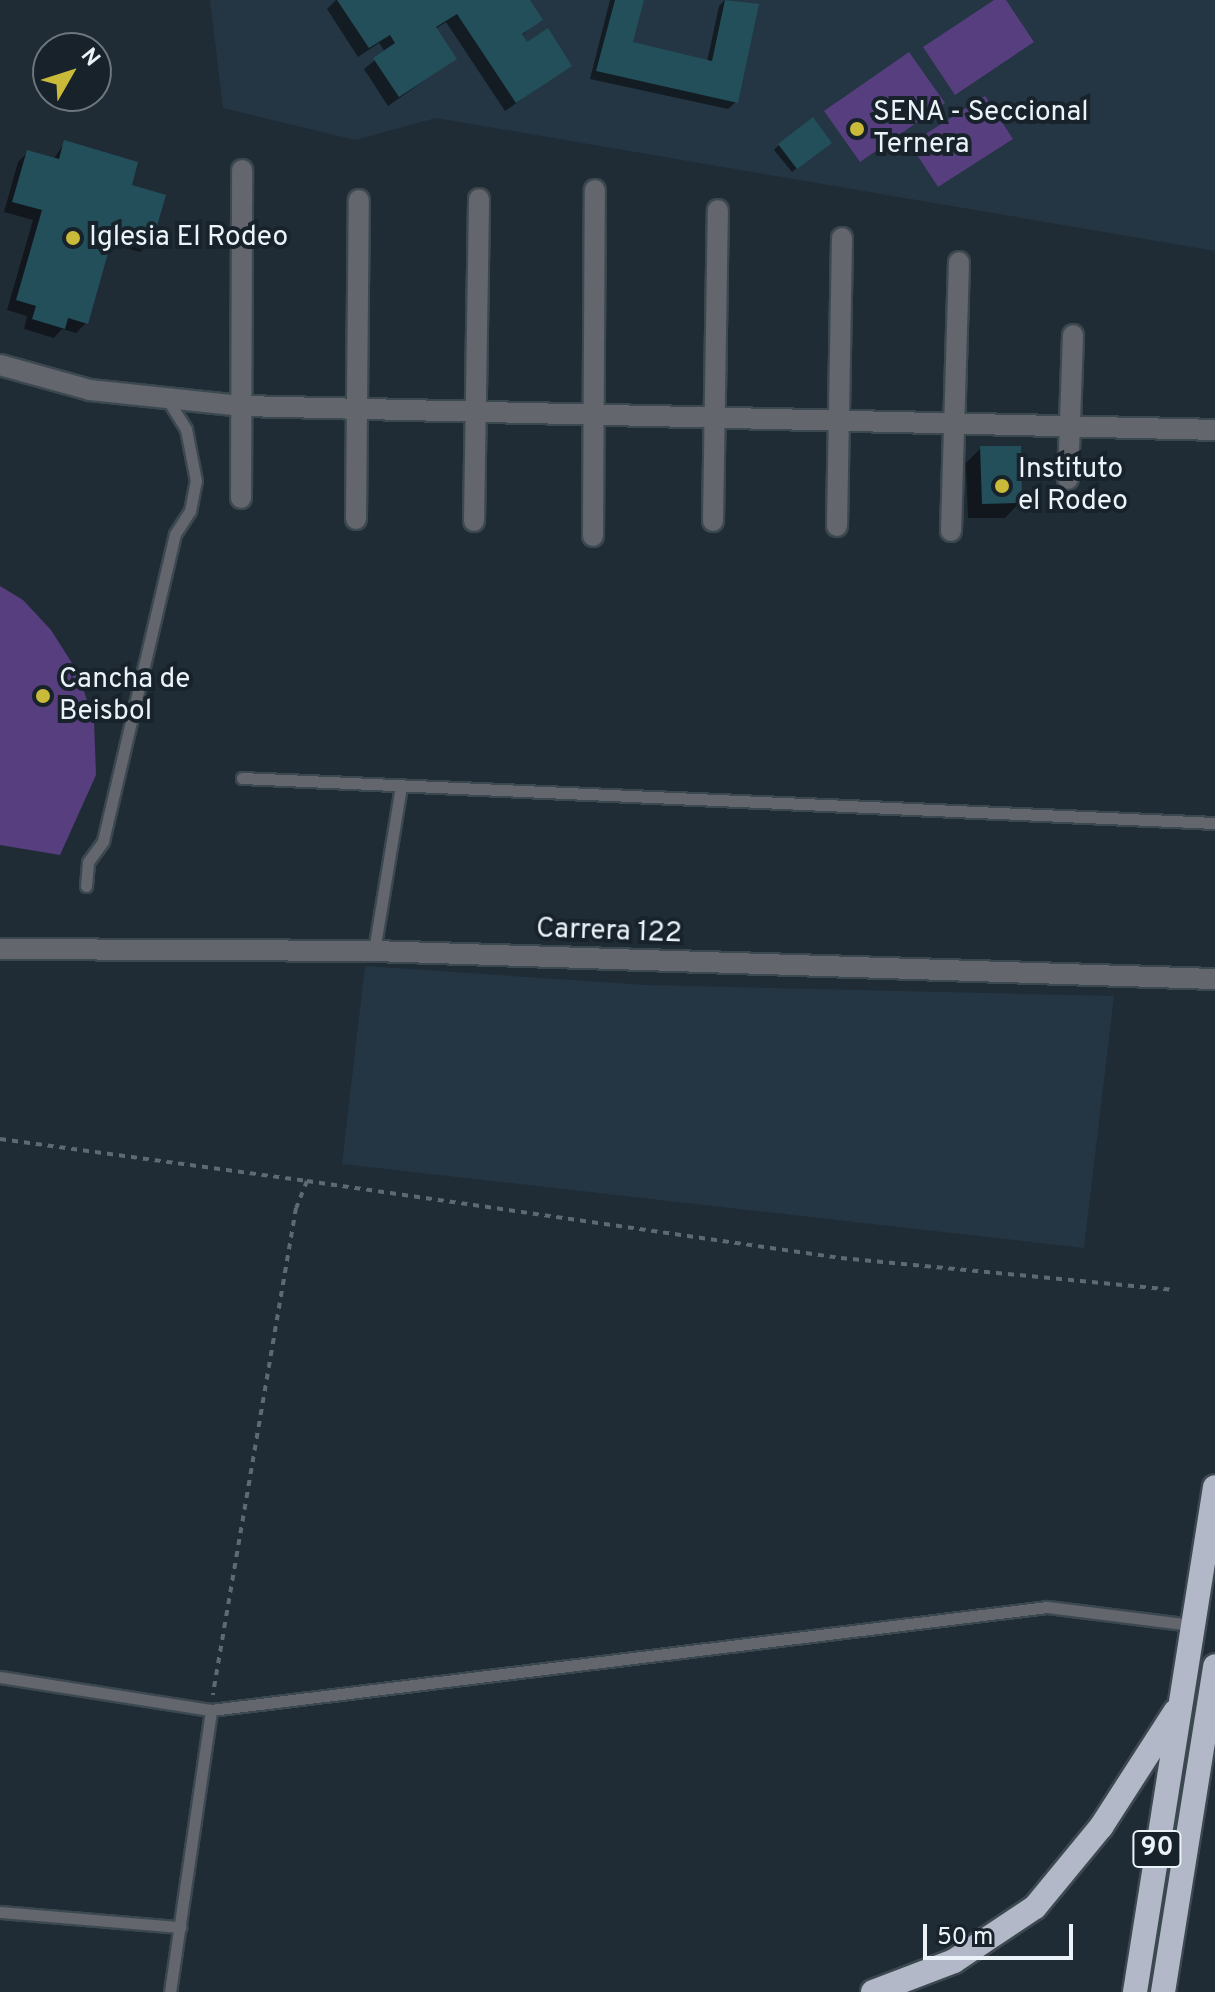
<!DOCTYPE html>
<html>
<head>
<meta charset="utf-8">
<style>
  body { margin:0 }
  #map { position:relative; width:1215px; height:1992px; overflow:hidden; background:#202c35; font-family:Overpass,sans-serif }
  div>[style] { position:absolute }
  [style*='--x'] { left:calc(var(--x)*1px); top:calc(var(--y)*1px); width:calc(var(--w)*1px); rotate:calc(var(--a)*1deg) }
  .built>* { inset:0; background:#243543 }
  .green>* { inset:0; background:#573e7e }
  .shadow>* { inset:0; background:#0007 }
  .building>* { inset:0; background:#224f5a }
  .path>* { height:4px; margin-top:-2px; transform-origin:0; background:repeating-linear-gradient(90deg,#5e6971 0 6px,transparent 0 12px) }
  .roads { filter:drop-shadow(2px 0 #3c4850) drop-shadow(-2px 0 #3c4850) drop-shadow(0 2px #3c4850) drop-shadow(0 -2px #3c4850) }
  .lane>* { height:11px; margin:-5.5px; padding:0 5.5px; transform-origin:5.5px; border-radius:5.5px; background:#63666c }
  .street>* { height:20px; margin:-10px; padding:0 10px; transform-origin:10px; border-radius:10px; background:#63666c }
  .highway>* { height:24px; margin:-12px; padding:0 12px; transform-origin:12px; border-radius:12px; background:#b3b8c8 }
  .dots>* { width:22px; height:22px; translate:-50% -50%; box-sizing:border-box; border:4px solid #17222b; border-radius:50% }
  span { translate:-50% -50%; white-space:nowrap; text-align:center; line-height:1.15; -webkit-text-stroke:8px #17222b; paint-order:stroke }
  .shield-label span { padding:2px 6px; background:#17222b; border:2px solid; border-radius:6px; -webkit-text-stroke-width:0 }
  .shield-label { font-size:26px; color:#ebf3f9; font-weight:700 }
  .poi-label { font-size:28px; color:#ebf3f9 }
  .left { translate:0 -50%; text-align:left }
  .street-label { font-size:28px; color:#ebf3f9 }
  .north { position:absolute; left:32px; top:32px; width:80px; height:80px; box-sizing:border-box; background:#17222b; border:2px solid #6c767d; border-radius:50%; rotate:51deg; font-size:22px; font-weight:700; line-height:32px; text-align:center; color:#ebf3f9 }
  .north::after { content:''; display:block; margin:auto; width:28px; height:36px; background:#caba3a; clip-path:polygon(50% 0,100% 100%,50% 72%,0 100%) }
  .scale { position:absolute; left:923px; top:1924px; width:150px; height:36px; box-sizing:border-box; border:4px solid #ebf3f9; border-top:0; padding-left:10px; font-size:24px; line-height:28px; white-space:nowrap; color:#ebf3f9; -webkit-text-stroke:6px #17222b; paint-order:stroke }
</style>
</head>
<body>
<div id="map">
  <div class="built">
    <div style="clip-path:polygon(210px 0,1215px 0,1215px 251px,436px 118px,355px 140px,223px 108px)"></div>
    <div style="clip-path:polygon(365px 966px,647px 985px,1114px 996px,1084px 1248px,342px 1164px)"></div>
  </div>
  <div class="green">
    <div style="clip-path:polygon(994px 0,1006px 0,1034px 42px,955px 95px,923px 47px)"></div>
    <div style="clip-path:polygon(909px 52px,945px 103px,860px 162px,824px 111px)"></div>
    <div style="clip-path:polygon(985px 96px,1013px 139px,938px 187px,910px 144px)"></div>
    <div style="clip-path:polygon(0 586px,23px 600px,51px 630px,77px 671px,94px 721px,96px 775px,60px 855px,0 845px)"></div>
  </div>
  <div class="shadow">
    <div style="clip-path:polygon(336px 0,527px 0,540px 20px,521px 36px,526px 45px,570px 65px,505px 111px,446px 22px,435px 29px,455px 59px,388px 106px,364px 69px,385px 52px,379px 43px,358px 57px,327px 9px)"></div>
    <div style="clip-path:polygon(610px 0,642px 0,631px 43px,707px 62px,719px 6px,725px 0,757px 6px,736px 102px,728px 109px,590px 79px)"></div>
    <div style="clip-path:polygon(65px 142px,129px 186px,150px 242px,140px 252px,109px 243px,86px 323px,76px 333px,62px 329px,54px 338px,24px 329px,27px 316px,7px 310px,33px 220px,4px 212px,18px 162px,28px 152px,53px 160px)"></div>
    <div style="clip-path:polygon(779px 145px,825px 147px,792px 172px,774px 150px)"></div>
    <div style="clip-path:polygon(981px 448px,1020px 502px,1005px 518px,968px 518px,966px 463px)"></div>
  </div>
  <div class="building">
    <div style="clip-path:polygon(337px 0,530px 0,543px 20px,522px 34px,527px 42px,548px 28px,572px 66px,516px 103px,457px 14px,436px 27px,457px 59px,399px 97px,373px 58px,395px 43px,390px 35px,369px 48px)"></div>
    <div style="clip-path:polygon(615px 0,644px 0,633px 42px,712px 61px,725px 0,759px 4px,738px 103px,596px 71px)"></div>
    <div style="clip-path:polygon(813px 117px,832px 143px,797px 169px,778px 144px)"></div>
    <div style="clip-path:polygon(64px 140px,138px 162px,132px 185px,166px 195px,152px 243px,114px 232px,88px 324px,68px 318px,65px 329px,32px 319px,36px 306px,16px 300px,42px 210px,12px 202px,27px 150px,59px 159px)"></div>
    <div style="clip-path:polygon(980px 446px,1021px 446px,1022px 503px,982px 504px)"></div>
  </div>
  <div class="path">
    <div style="--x:0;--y:1139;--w:310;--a:7.8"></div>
    <div style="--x:307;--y:1181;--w:29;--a:112"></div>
    <div style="--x:296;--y:1208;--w:494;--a:99.7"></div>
    <div style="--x:307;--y:1181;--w:540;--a:8.21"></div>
    <div style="--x:841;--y:1258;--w:335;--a:5.5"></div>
  </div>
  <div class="roads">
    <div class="lane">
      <div style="--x:242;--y:778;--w:974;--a:2.65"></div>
      <div style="--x:86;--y:886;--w:24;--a:-85"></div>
      <div style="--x:88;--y:862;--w:26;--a:-54"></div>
      <div style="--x:103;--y:841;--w:315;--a:-76.8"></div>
      <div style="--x:175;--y:534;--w:27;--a:-57"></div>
      <div style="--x:190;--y:511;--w:31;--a:-79"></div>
      <div style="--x:196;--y:481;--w:53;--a:-100.9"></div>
      <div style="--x:186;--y:429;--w:32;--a:-122"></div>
      <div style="--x:374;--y:951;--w:167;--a:-80.7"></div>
      <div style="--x:0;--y:1677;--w:214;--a:8.9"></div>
      <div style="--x:211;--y:1710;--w:842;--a:-7.02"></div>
      <div style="--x:1047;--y:1607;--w:146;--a:7.1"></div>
      <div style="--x:0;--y:1912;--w:181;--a:4.8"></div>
      <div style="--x:170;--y:1992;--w:285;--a:-81.7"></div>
    </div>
    <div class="street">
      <div style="--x:0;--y:365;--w:93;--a:15.5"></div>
      <div style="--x:90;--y:390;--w:154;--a:6"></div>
      <div style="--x:243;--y:406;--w:972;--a:1.41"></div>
      <div style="--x:1068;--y:479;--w:144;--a:-88"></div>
      <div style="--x:241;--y:498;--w:328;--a:-89.8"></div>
      <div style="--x:356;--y:519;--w:319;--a:-89.5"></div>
      <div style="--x:474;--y:521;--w:322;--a:-89.1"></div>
      <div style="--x:713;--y:521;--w:311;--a:-89.1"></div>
      <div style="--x:837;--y:526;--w:288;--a:-89"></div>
      <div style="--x:951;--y:531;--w:269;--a:-88.3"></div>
      <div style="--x:593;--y:536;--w:346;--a:-89.7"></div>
      <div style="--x:0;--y:949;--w:374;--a:0.3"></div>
      <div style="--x:374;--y:951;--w:841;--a:1.91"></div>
    </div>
    <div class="highway">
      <div style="--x:873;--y:1992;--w:87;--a:-20.9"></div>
      <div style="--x:954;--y:1961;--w:97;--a:-33.7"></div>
      <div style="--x:1035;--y:1907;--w:104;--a:-50.5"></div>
      <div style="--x:1101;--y:1827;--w:137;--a:-57.2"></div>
      <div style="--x:1135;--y:1992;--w:511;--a:-81"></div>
      <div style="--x:1163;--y:1992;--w:330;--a:-80.9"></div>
    </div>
  </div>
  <div class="dots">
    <div style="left:857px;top:129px;background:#caba3a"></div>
    <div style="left:73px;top:238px;background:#caba3a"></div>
    <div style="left:1002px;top:486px;background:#caba3a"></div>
    <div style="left:43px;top:696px;background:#caba3a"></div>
  </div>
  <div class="shield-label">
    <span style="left:1157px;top:1849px">90</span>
  </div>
  <div class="poi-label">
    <span class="left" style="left:873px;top:129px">SENA - Seccional<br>Ternera</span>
    <span class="left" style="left:89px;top:238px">Iglesia El Rodeo</span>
    <span class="left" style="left:1018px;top:486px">Instituto<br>el Rodeo</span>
    <span class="left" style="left:59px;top:696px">Cancha de<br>Beisbol</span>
  </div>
  <div class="street-label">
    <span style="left:609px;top:932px;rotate:2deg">Carrera 122</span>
  </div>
  <div class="north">N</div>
  <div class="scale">50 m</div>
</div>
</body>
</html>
